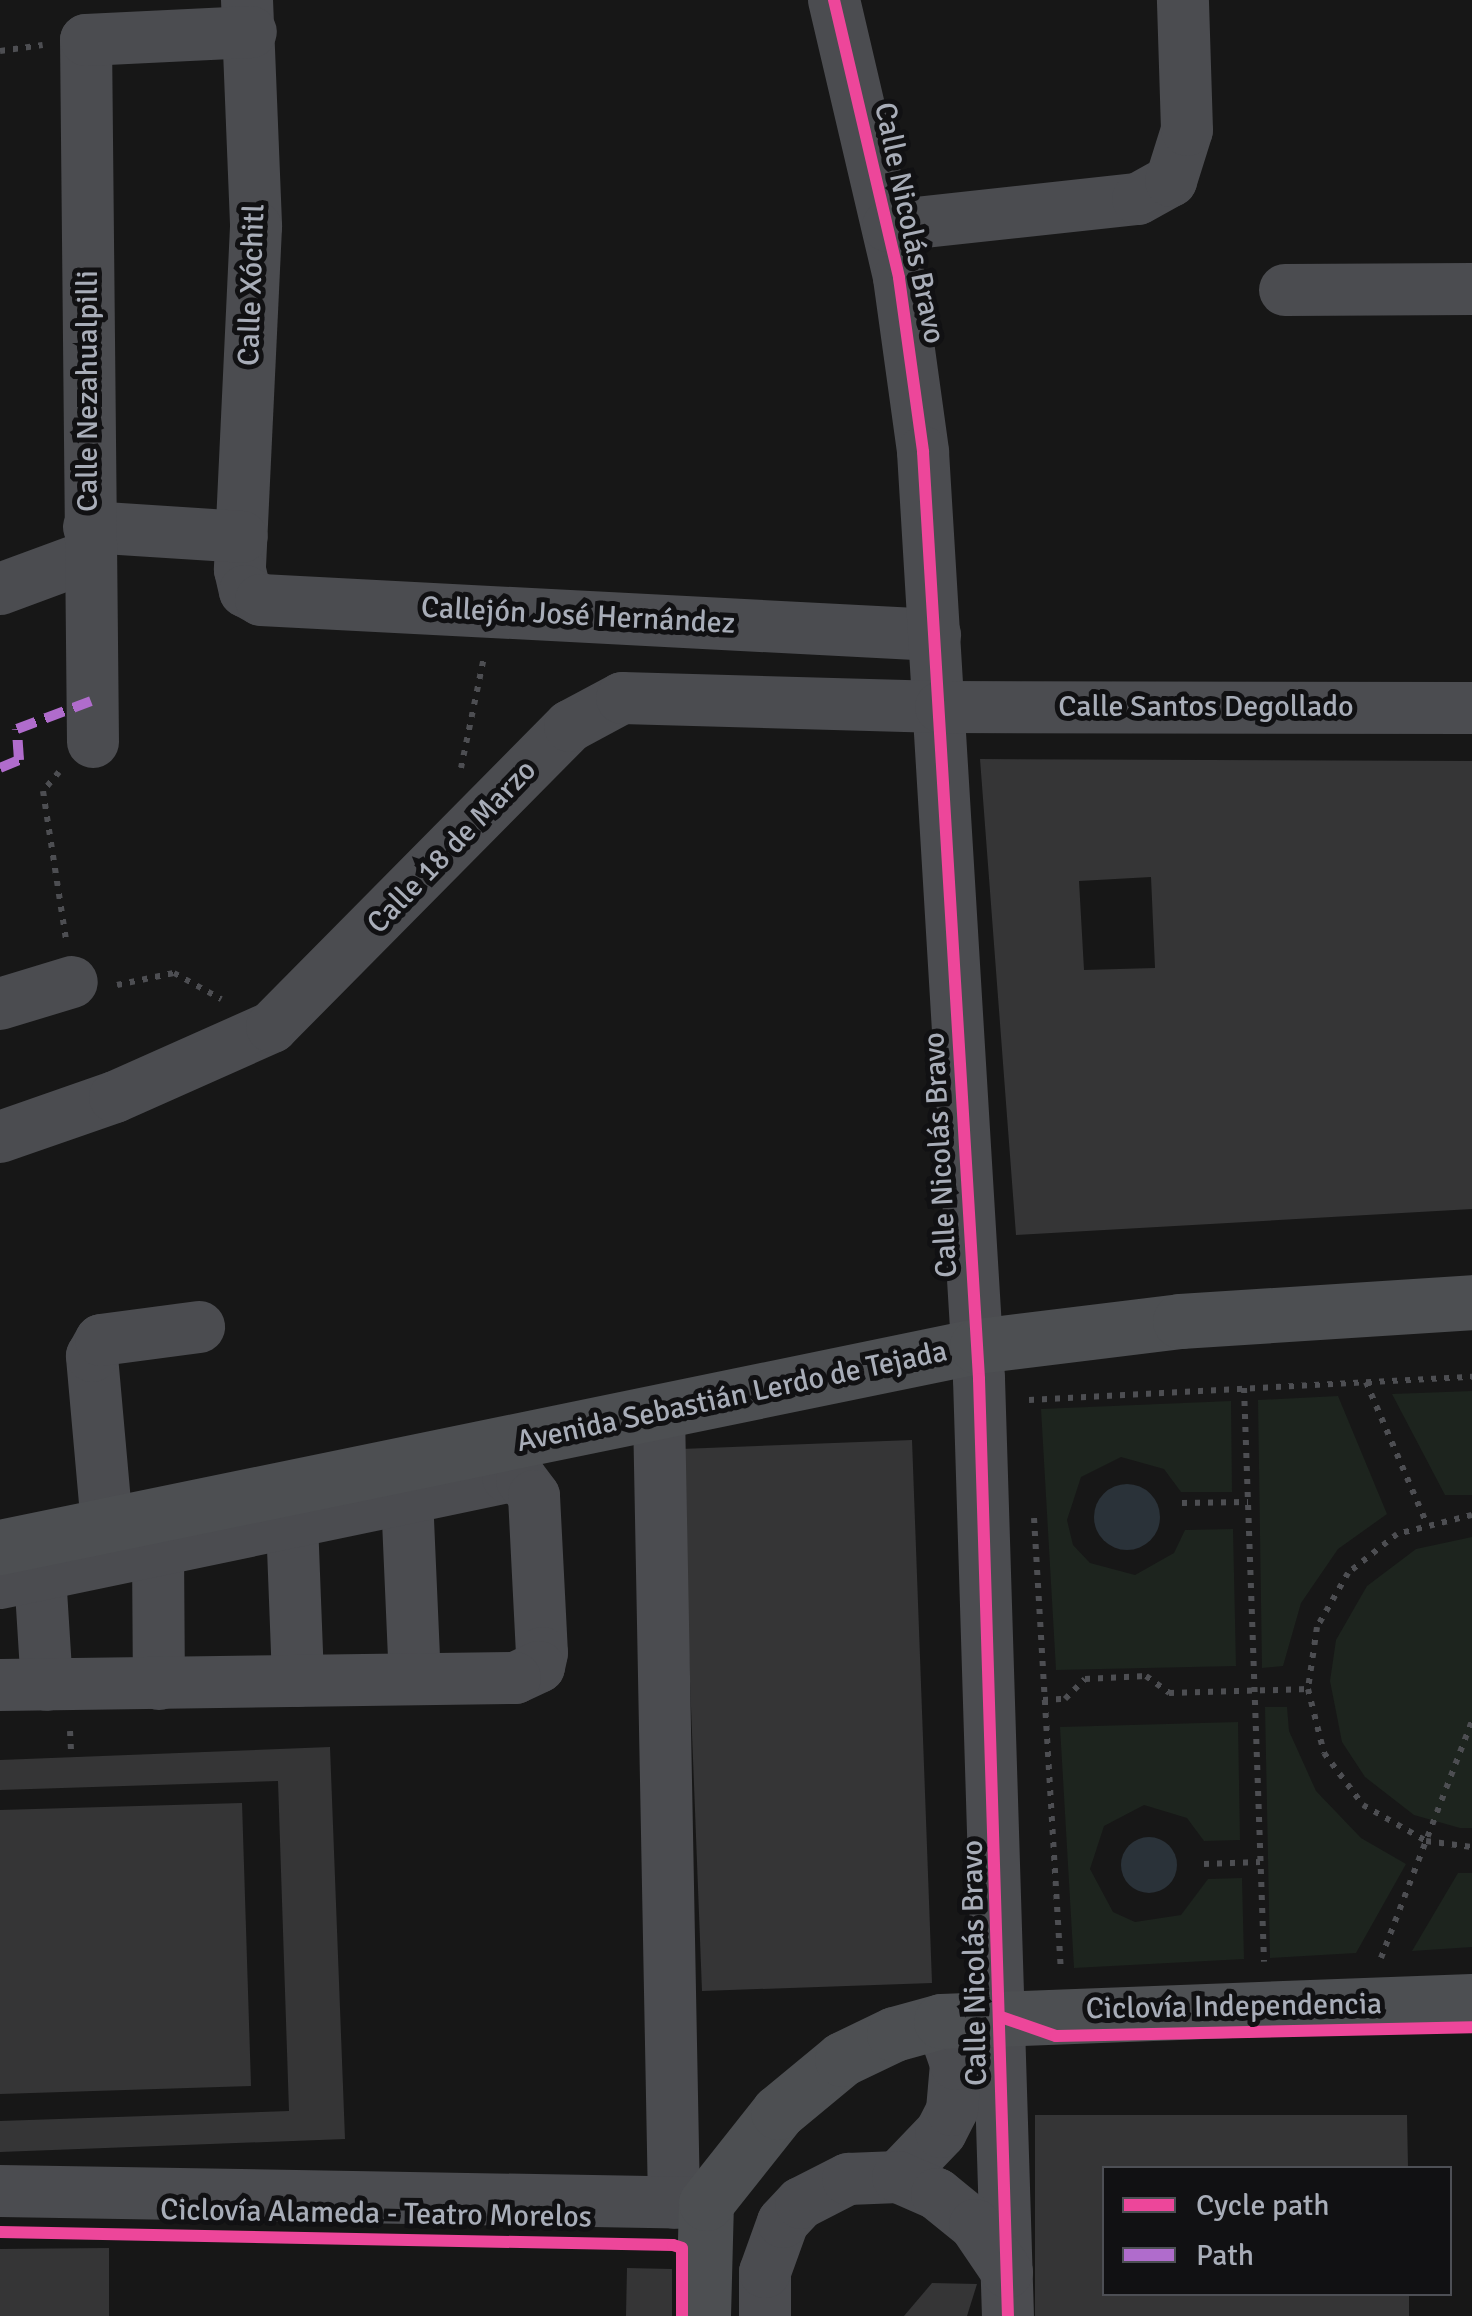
<!DOCTYPE html>
<html>
<head>
<meta charset="utf-8">
<style>
  body { margin:0 }
  #map { position:relative; width:1472px; height:2316px; overflow:hidden; background:#171717; font-family:Signika,sans-serif }
  div>[style] { position:absolute }
  [style*='--x'] { left:calc(var(--x)*1px); top:calc(var(--y)*1px); width:calc(var(--w)*1px); rotate:calc(var(--a)*1deg) }
  .green>* { inset:0; background:#1d241e }
  .water>* { inset:0; background:#2a3239 }
  .round { border-radius:50% }
  .building>* { inset:0; background:#353536 }
  .path>* { height:6px; margin-top:-3px; transform-origin:0; background:repeating-linear-gradient(90deg,#4d4e52 0 5px,transparent 0 13px) }
  .minor>* { height:52px; margin:-26px; padding:0 26px; transform-origin:26px; border-radius:26px; background:#4b4c50 }
  .major>* { height:55px; margin:-27.5px; padding:0 27.5px; transform-origin:27.5px; border-radius:27.5px; background:#4d4f52 }
  .quiet>* { height:10px; margin-top:-5px; transform-origin:0; background:repeating-linear-gradient(90deg,#b06ccc 0 20px,transparent 0 30px) }
  .cycleway>* { height:12px; margin:-6px; padding:0 6px; transform-origin:6px; border-radius:6px; background:#ed469a }
  span { translate:-50% -50%; white-space:nowrap; text-align:center; line-height:1.15; -webkit-text-stroke:10px #111113; paint-order:stroke }
  .street-label { font-size:30px; color:#a8adb8 }
  .legend { position:absolute; left:1102px; top:2166px; width:350px; height:130px; box-sizing:border-box; background:#111113; border:2px solid #4d4f55; margin:0; padding:12px 18px; list-style:none; font-size:30px; color:#a8adb8 }
  .legend li { display:flex; align-items:center; gap:20px; height:50px }
  .legend b { width:50px; border:2px solid #4d4f55 }
</style>
</head>
<body>
<div id="map">
  <div class="green">
    <div style="clip-path:polygon(1472px 1391px,1472px 1495px,1445px 1495px,1392px 1394px)"></div>
    <div style="clip-path:polygon(1338px 1396px,1387px 1514px,1338px 1549px,1301px 1603px,1283px 1666px,1262px 1668px,1258px 1400px)"></div>
    <div style="clip-path:polygon(1231px 1401px,1232px 1492px,1181px 1492px,1164px 1469px,1121px 1457px,1081px 1477px,1067px 1520px,1073px 1545px,1090px 1563px,1135px 1575px,1174px 1553px,1185px 1530px,1233px 1529px,1236px 1666px,1056px 1670px,1041px 1409px)"></div>
    <div style="clip-path:polygon(1472px 1537px,1472px 1828px,1460px 1828px,1414px 1815px,1365px 1777px,1342px 1742px,1330px 1681px,1336px 1640px,1367px 1586px,1416px 1549px)"></div>
    <div style="clip-path:polygon(1265px 1707px,1287px 1707px,1289px 1731px,1316px 1791px,1361px 1838px,1406px 1864px,1356px 1953px,1270px 1958px)"></div>
    <div style="clip-path:polygon(1238px 1722px,1240px 1840px,1204px 1841px,1187px 1818px,1144px 1805px,1104px 1826px,1090px 1869px,1113px 1912px,1135px 1922px,1181px 1915px,1208px 1879px,1242px 1878px,1244px 1959px,1074px 1968px,1060px 1727px)"></div>
    <div style="clip-path:polygon(1458px 1873px,1472px 1873px,1472px 1947px,1412px 1951px)"></div>
  </div>
  <div class="water">
    <div class="round" style="left:1094px;top:1484px;width:66px;height:66px"></div>
    <div class="round" style="left:1121px;top:1837px;width:56px;height:56px"></div>
  </div>
  <div class="building">
    <div style="clip-path:polygon(evenodd,980px 759px,1472px 761px,1472px 1209px,1016px 1235px,980px 759px,1151px 877px,1155px 968px,1084px 970px,1079px 881px,1151px 877px)"></div>
    <div style="clip-path:polygon(912px 1440px,932px 1983px,702px 1991px,681px 1449px)"></div>
    <div style="clip-path:polygon(330px 1747px,345px 2139px,0 2152px,0 2121px,289px 2111px,278px 1781px,0 1790px,0 1760px)"></div>
    <div style="clip-path:polygon(242px 1803px,251px 2086px,0 2094px,0 1810px)"></div>
    <div style="clip-path:polygon(1035px 2115px,1407px 2115px,1408px 2168px,1104px 2168px,1104px 2294px,1409px 2294px,1409px 2316px,1035px 2316px)"></div>
    <div style="clip-path:polygon(109px 2248px,109px 2316px,0 2316px,0 2249px)"></div>
    <div style="clip-path:polygon(627px 2268px,672px 2269px,672px 2316px,626px 2316px)"></div>
    <div style="clip-path:polygon(932px 2283px,977px 2284px,967px 2316px,904px 2316px)"></div>
  </div>
  <div class="path">
    <div style="--x:0;--y:51;--w:43;--a:-7.9"></div>
    <div style="--x:461;--y:768;--w:113;--a:-78.3"></div>
    <div style="--x:59;--y:772;--w:25;--a:130"></div>
    <div style="--x:43;--y:791;--w:151;--a:81.2"></div>
    <div style="--x:117;--y:985;--w:58;--a:-11.9"></div>
    <div style="--x:174;--y:973;--w:54;--a:29"></div>
    <div style="--x:1366;--y:1382;--w:152;--a:66.8"></div>
    <div style="--x:1244;--y:1388;--w:574;--a:88"></div>
    <div style="--x:1029;--y:1400;--w:444;--a:-3"></div>
    <div style="--x:1182;--y:1503;--w:66;--a:-0.9"></div>
    <div style="--x:1472;--y:1515;--w:77;--a:165.8"></div>
    <div style="--x:1397;--y:1534;--w:63;--a:141.5"></div>
    <div style="--x:1348;--y:1573;--w:62;--a:119.9"></div>
    <div style="--x:1317;--y:1627;--w:63;--a:98.3"></div>
    <div style="--x:1308;--y:1689;--w:66;--a:76"></div>
    <div style="--x:1324;--y:1753;--w:65;--a:53.1"></div>
    <div style="--x:1363;--y:1805;--w:73;--a:29.7"></div>
    <div style="--x:1426;--y:1841;--w:46;--a:7.4"></div>
    <div style="--x:1034;--y:1518;--w:452;--a:86.6"></div>
    <div style="--x:1043;--y:1700;--w:22;--a:-3"></div>
    <div style="--x:1065;--y:1699;--w:28;--a:-45"></div>
    <div style="--x:1085;--y:1679;--w:61;--a:-2.8"></div>
    <div style="--x:1146;--y:1676;--w:29;--a:36"></div>
    <div style="--x:1169;--y:1693;--w:139;--a:-1.6"></div>
    <div style="--x:70;--y:1731;--w:20;--a:87"></div>
    <div style="--x:1204;--y:1864;--w:56;--a:-2"></div>
    <div style="--x:1381;--y:1958;--w:254;--a:-69"></div>
  </div>
  <div class="minor">
    <div style="--x:247;--y:0;--w:227;--a:87.7"></div>
    <div style="--x:256;--y:227;--w:343;--a:92.7"></div>
    <div style="--x:240;--y:570;--w:22;--a:77"></div>
    <div style="--x:245;--y:591;--w:18;--a:29"></div>
    <div style="--x:261;--y:600;--w:675;--a:2.97"></div>
    <div style="--x:834;--y:0;--w:285;--a:76.8"></div>
    <div style="--x:899;--y:278;--w:176;--a:82.1"></div>
    <div style="--x:923;--y:452;--w:929;--a:86.54"></div>
    <div style="--x:979;--y:1379;--w:937;--a:88.23"></div>
    <div style="--x:888;--y:226;--w:251;--a:-6.2"></div>
    <div style="--x:1138;--y:199;--w:38;--a:-29"></div>
    <div style="--x:1171;--y:181;--w:53;--a:-72.6"></div>
    <div style="--x:1187;--y:130;--w:130;--a:-91.8"></div>
    <div style="--x:1285;--y:290;--w:187;--a:-0.3"></div>
    <div style="--x:89;--y:527;--w:153;--a:3.7"></div>
    <div style="--x:0;--y:589;--w:95;--a:-20.3"></div>
    <div style="--x:93;--y:742;--w:702;--a:-90.57"></div>
    <div style="--x:86;--y:40;--w:165;--a:-2.8"></div>
    <div style="--x:0;--y:1004;--w:75;--a:-17"></div>
    <div style="--x:0;--y:1137;--w:122;--a:-19.2"></div>
    <div style="--x:115;--y:1097;--w:172;--a:-24"></div>
    <div style="--x:272;--y:1027;--w:424;--a:-45.3"></div>
    <div style="--x:570;--y:726;--w:59;--a:-28.3"></div>
    <div style="--x:622;--y:698;--w:319;--a:1.6"></div>
    <div style="--x:941;--y:707;--w:531;--a:0.11"></div>
    <div style="--x:659;--y:1413;--w:790;--a:88.91"></div>
    <div style="--x:407;--y:1497;--w:182;--a:87.5"></div>
    <div style="--x:292;--y:1522;--w:159;--a:87.8"></div>
    <div style="--x:107;--y:1525;--w:170;--a:-95.1"></div>
    <div style="--x:92;--y:1356;--w:18;--a:-61"></div>
    <div style="--x:101;--y:1340;--w:99;--a:-7.6"></div>
    <div style="--x:158;--y:1550;--w:134;--a:89.6"></div>
    <div style="--x:40;--y:1575;--w:110;--a:86.4"></div>
    <div style="--x:0;--y:1583;--w:519;--a:-11.79"></div>
    <div style="--x:508;--y:1477;--w:14;--a:12"></div>
    <div style="--x:522;--y:1480;--w:20;--a:53"></div>
    <div style="--x:534;--y:1496;--w:157;--a:87.1"></div>
    <div style="--x:542;--y:1653;--w:14;--a:102"></div>
    <div style="--x:539;--y:1667;--w:26;--a:155"></div>
    <div style="--x:515;--y:1678;--w:515;--a:179.22"></div>
    <div style="--x:898;--y:2177;--w:62;--a:-46.3"></div>
    <div style="--x:941;--y:2132;--w:25;--a:-63"></div>
    <div style="--x:952;--y:2110;--w:46;--a:-85"></div>
    <div style="--x:956;--y:2064;--w:46;--a:-109.2"></div>
    <div style="--x:0;--y:2191;--w:706;--a:0.97"></div>
    <div style="--x:765;--y:2316;--w:44;--a:-90"></div>
    <div style="--x:765;--y:2272;--w:53;--a:-70.2"></div>
    <div style="--x:783;--y:2222;--w:26;--a:-47"></div>
    <div style="--x:801;--y:2203;--w:53;--a:-27.1"></div>
    <div style="--x:848;--y:2179;--w:50;--a:-2.3"></div>
    <div style="--x:898;--y:2177;--w:43;--a:23.6"></div>
    <div style="--x:937;--y:2194;--w:49;--a:39.2"></div>
    <div style="--x:975;--y:2225;--w:57;--a:55.8"></div>
  </div>
  <div class="major">
    <div style="--x:0;--y:1547;--w:997;--a:-11.63"></div>
    <div style="--x:977;--y:1346;--w:205;--a:-7"></div>
    <div style="--x:1180;--y:1321;--w:293;--a:-3.7"></div>
    <div style="--x:703;--y:2316;--w:113;--a:-88.5"></div>
    <div style="--x:706;--y:2203;--w:116;--a:-51.6"></div>
    <div style="--x:778;--y:2112;--w:83;--a:-39.6"></div>
    <div style="--x:842;--y:2059;--w:58;--a:-25.7"></div>
    <div style="--x:894;--y:2034;--w:49;--a:-15.5"></div>
    <div style="--x:941;--y:2021;--w:531;--a:-2.16"></div>
  </div>
  <div class="quiet">
    <div style="--x:0;--y:768;--w:21;--a:-23"></div>
    <div style="--x:19;--y:760;--w:31;--a:-94"></div>
    <div style="--x:17;--y:729;--w:79;--a:-20.7"></div>
  </div>
  <div class="cycleway">
    <div style="--x:834;--y:0;--w:285;--a:76.8"></div>
    <div style="--x:899;--y:278;--w:176;--a:82.1"></div>
    <div style="--x:923;--y:452;--w:929;--a:86.54"></div>
    <div style="--x:979;--y:1379;--w:937;--a:88.23"></div>
    <div style="--x:1001;--y:2017;--w:58;--a:19.1"></div>
    <div style="--x:1056;--y:2036;--w:416;--a:-1.2"></div>
    <div style="--x:0;--y:2232;--w:673;--a:1.11"></div>
    <div style="--x:673;--y:2245;--w:9;--a:18"></div>
    <div style="--x:682;--y:2248;--w:68;--a:90"></div>
  </div>
  <div class="street-label">
    <span style="left:909px;top:223px;rotate:78deg">Calle Nicolás Bravo</span>
    <span style="left:252px;top:285px;rotate:-88deg">Calle Xóchitl</span>
    <span style="left:88px;top:391px;rotate:-90deg">Calle Nezahualpilli</span>
    <span style="left:578px;top:616px;rotate:3deg">Callejón José Hernández</span>
    <span style="left:1206px;top:707px">Calle Santos Degollado</span>
    <span style="left:452px;top:847px;rotate:-46deg">Calle 18 de Marzo</span>
    <span style="left:941px;top:1155px;rotate:-93deg">Calle Nicolás Bravo</span>
    <span style="left:732px;top:1397px;rotate:-12deg">Avenida Sebastián Lerdo de Tejada</span>
    <span style="left:975px;top:1963px;rotate:-91deg">Calle Nicolás Bravo</span>
    <span style="left:1234px;top:2007px;rotate:-1deg">Ciclovía Independencia</span>
    <span style="left:376px;top:2214px;rotate:1deg">Ciclovía Alameda - Teatro Morelos</span>
  </div>
  <ul class="legend">
  <li><b style="height:12px;background:#ed469a"></b>Cycle path</li>
  <li><b style="height:12px;background:#b06ccc"></b>Path</li>
  </ul>
</div>
</body>
</html>
